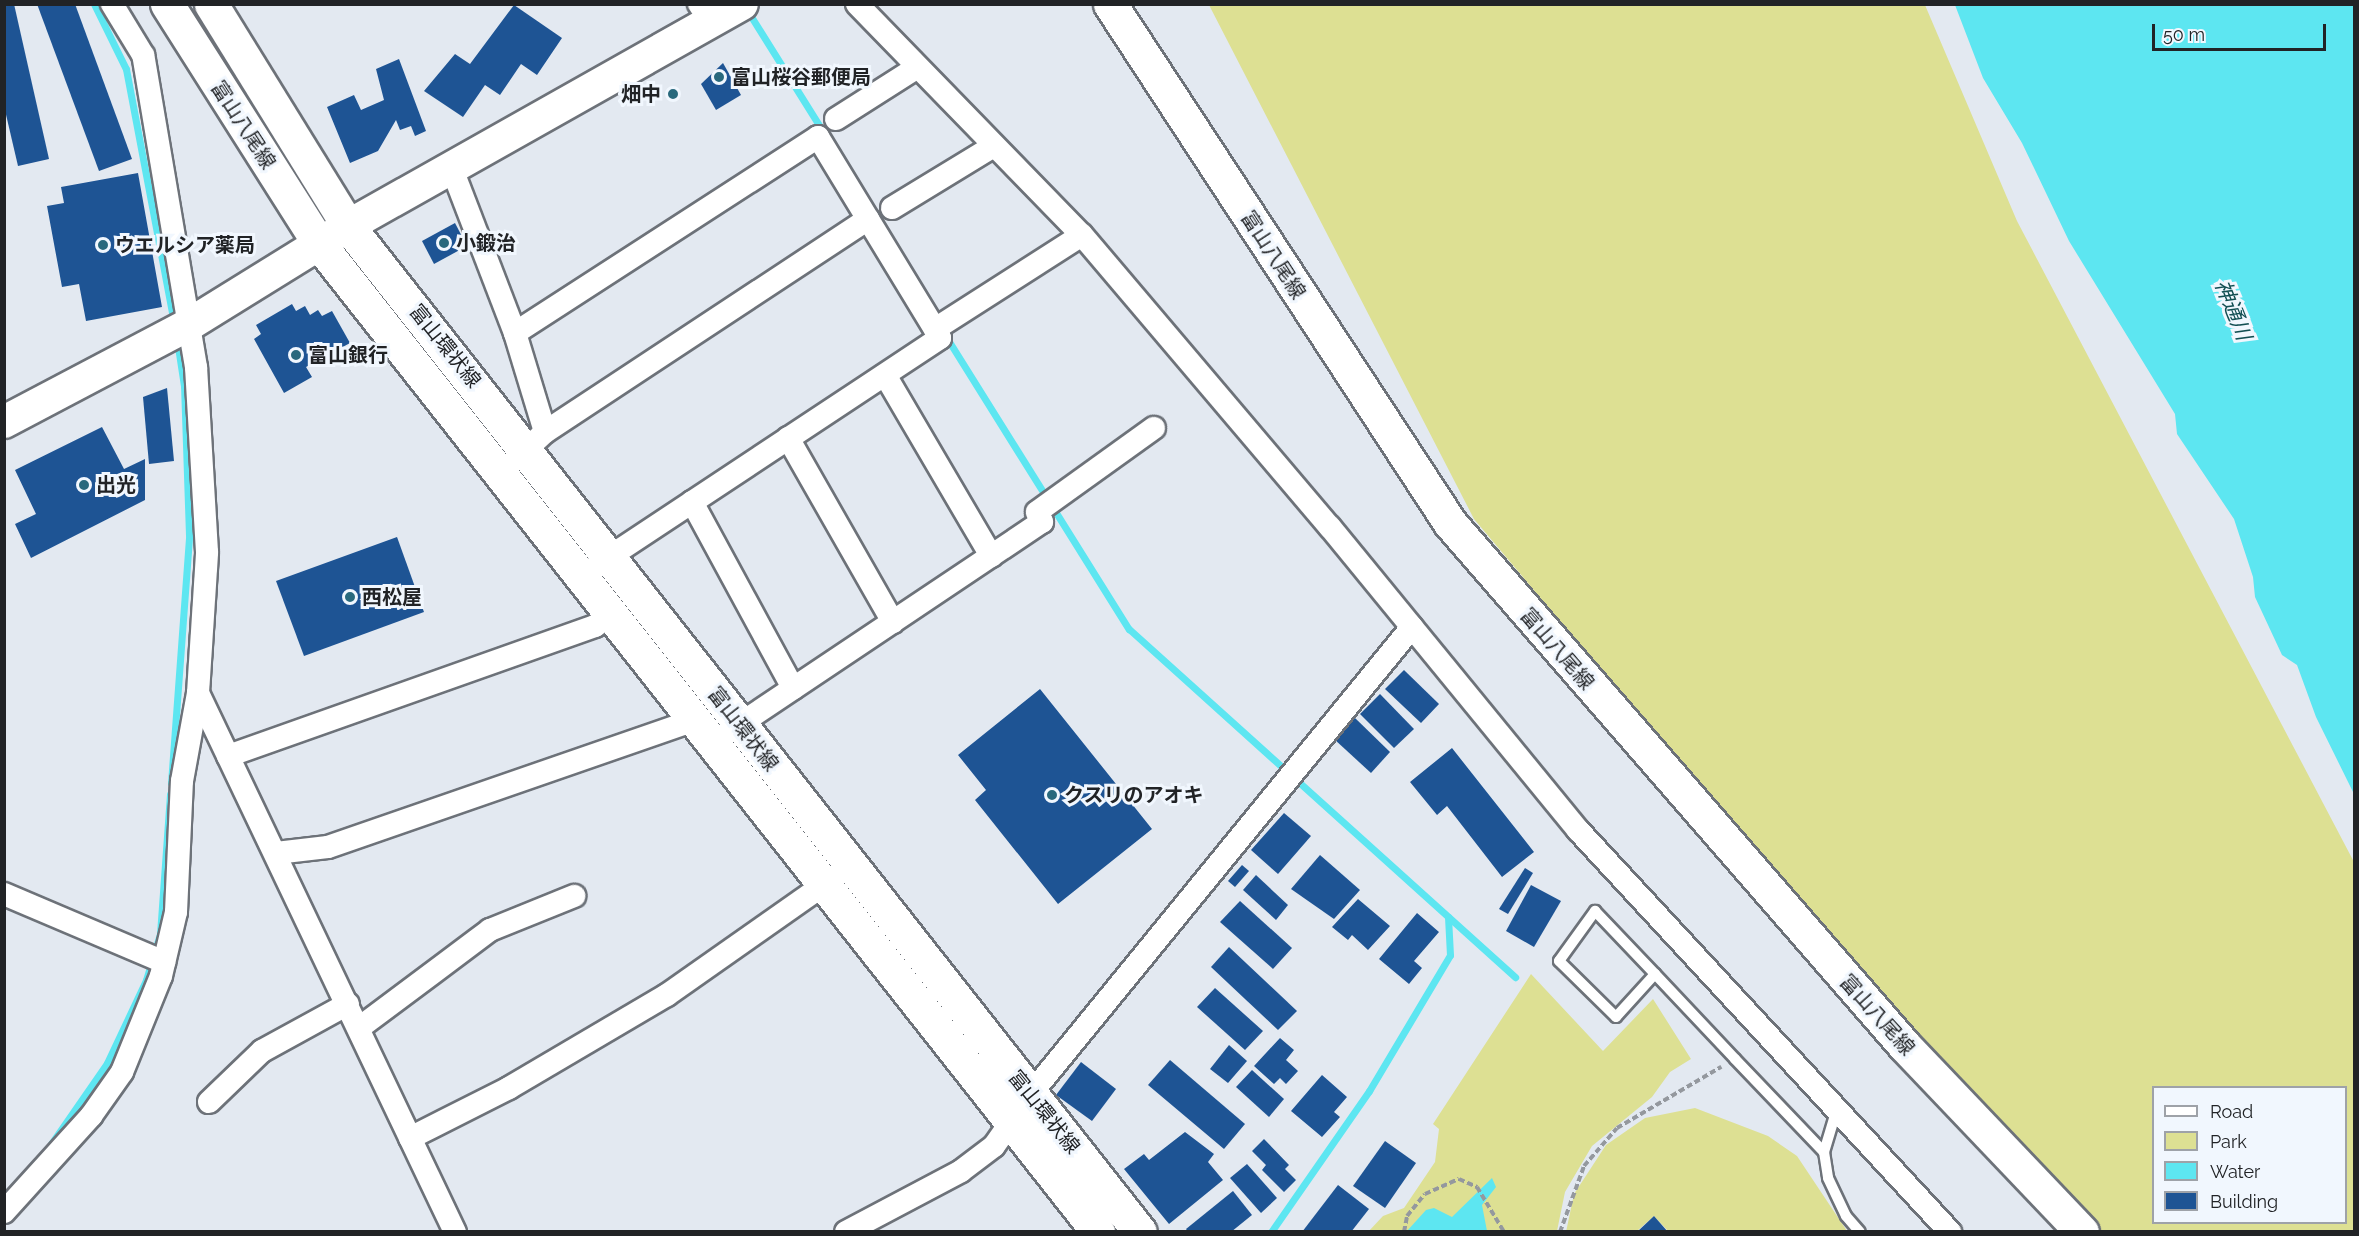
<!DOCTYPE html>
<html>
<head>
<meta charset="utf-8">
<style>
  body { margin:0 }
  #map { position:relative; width:2359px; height:1236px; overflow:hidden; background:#e3e9f1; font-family:Raleway,"Noto Sans JP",sans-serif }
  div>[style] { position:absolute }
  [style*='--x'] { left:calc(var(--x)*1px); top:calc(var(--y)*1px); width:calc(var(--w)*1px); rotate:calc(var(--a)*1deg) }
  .green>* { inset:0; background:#dde093 }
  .water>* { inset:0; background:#5de6f1 }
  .stream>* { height:7px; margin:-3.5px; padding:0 3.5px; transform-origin:3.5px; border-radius:3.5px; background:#5de6f1 }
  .building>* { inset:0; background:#1e5494 }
  .path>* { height:4px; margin-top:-2px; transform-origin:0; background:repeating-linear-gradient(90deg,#94989e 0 6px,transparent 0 9px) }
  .roads { filter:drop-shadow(2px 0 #6d7279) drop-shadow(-2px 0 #6d7279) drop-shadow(0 2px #6d7279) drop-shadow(0 -2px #6d7279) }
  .lane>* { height:10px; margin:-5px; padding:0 5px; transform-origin:5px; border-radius:5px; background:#fff }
  .street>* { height:22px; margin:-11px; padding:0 11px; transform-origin:11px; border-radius:11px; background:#fff }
  .secondary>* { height:32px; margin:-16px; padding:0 16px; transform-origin:16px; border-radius:16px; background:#fff }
  .primary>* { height:33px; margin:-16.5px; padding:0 16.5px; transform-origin:16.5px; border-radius:16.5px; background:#fff }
  .dots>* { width:16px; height:16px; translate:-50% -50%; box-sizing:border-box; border:3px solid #f1f7fe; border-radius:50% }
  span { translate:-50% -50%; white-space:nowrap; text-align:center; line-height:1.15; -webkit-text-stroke:6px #f1f7fe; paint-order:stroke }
  .poi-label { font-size:20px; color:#212326; font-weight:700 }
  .left { translate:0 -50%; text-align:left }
  .right { translate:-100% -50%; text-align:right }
  .street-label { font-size:20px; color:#212326 }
  .water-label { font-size:21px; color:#124f53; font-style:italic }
  .frame { position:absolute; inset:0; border:6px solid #212326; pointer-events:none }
  .legend { position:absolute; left:2152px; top:1086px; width:195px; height:138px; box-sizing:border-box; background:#f1f7fe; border:2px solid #9ea2a8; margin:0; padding:8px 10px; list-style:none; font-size:18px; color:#212326 }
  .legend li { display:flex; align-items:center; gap:12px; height:30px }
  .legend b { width:30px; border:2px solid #9ea2a8 }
  .scale { position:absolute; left:2152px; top:24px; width:174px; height:27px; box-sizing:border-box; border:3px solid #212326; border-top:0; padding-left:8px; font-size:18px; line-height:21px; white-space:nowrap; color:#212326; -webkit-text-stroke:4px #f1f7fe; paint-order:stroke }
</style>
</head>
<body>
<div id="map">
  <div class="green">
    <div style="clip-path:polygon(evenodd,1209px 5px,1925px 5px,2017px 221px,2354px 862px,2354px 1231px,2100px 1231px,1898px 1023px,1474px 519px,1209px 5px,2154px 1088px,2346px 1088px,2346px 1222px,2154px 1222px,2154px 1088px)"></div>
    <div style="clip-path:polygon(1531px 974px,1603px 1051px,1653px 999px,1691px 1059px,1670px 1072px,1652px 1097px,1592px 1146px,1565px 1192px,1557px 1231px,1368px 1232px,1383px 1216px,1404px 1208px,1435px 1162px,1439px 1129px,1433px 1124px)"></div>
    <div style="clip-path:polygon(1695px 1108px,1768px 1136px,1797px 1156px,1847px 1231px,1668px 1231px,1654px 1216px,1637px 1231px,1566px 1232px,1574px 1194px,1606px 1145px,1645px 1118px)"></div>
  </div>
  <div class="water">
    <div style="clip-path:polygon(1955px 5px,2354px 5px,2354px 794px,2316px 717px,2297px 665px,2282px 655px,2255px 597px,2253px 577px,2234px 519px,2177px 434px,2175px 414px,2069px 241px,2022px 143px,1983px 78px)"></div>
    <div style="clip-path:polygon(1492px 1178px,1496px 1187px,1482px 1205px,1487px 1231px,1407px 1231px,1426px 1210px,1434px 1208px,1452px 1217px)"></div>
  </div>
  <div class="stream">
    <div style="--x:94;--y:4;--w:72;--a:63.8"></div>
    <div style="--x:126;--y:69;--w:258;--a:79.3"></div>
    <div style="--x:747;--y:10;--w:145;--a:58"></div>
    <div style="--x:945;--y:335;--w:347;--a:58"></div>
    <div style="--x:1129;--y:629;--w:520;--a:42.04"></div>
    <div style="--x:171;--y:783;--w:249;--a:-85.8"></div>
    <div style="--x:189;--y:535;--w:149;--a:-91.9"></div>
    <div style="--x:184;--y:386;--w:47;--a:-98.7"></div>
    <div style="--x:51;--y:1144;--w:98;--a:-55.3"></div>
    <div style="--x:107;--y:1063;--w:92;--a:-64.8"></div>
    <div style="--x:146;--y:980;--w:48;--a:-73.1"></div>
    <div style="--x:160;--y:934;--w:140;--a:-85.9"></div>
    <div style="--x:1271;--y:1232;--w:172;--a:-55.2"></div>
    <div style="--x:1369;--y:1091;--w:158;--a:-59.2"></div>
    <div style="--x:1450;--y:955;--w:38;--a:-93"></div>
  </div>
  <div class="building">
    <div style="clip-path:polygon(4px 4px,14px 4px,49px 159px,18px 166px,4px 106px)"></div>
    <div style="clip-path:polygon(37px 4px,75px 4px,132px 159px,99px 171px)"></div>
    <div style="clip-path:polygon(514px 5px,562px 38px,537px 75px,521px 64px,500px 95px,485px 85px,463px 117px,424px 91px,455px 54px,470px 64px)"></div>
    <div style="clip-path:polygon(399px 59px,426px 131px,415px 136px,411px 126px,400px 130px,396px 120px,378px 151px,350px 163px,327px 107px,354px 95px,361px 110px,384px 100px,376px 69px)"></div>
    <div style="clip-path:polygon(723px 63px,741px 95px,716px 110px,701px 84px)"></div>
    <div style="clip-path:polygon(138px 173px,162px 307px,86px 321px,79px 284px,62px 287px,47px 206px,64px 203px,61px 187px)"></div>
    <div style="clip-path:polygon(455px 223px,467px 246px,434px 264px,422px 241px)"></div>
    <div style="clip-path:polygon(292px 304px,296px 311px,305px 306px,310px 315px,318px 310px,322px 316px,332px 311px,350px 343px,306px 367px,312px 377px,284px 393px,254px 339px,261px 334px,256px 325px)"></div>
    <div style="clip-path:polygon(167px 388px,174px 461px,149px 464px,143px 397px)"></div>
    <div style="clip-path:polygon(102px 427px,124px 469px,145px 459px,145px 500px,31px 558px,15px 524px,36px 514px,15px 470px)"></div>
    <div style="clip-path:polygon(397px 537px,424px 612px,304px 656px,276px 581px)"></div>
    <div style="clip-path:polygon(1404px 670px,1439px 704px,1421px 723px,1385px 689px)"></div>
    <div style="clip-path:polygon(1040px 689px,1152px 829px,1058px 904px,975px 800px,986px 790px,958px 755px)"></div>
    <div style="clip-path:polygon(1380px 694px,1414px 729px,1394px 748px,1360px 714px)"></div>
    <div style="clip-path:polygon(1354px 717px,1390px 752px,1371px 773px,1334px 739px)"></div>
    <div style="clip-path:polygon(1452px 748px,1534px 852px,1502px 877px,1447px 806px,1437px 815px,1410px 782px)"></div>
    <div style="clip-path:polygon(1284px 813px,1311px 836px,1278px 874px,1251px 850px)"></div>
    <div style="clip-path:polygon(1320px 855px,1360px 890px,1334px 919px,1291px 889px)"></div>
    <div style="clip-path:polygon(1242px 865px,1249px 871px,1235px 887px,1228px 881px)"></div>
    <div style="clip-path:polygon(1525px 868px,1533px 873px,1508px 914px,1499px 909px)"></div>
    <div style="clip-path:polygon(1256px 875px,1288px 905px,1276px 920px,1243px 890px)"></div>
    <div style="clip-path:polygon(1531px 885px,1561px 901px,1534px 947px,1506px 931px)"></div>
    <div style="clip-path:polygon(1358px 899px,1390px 926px,1368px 950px,1352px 935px,1348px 940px,1332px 927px)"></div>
    <div style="clip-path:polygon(1240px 901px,1292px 948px,1273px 969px,1220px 922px)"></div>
    <div style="clip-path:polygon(1417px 913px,1439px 932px,1414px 961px,1422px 968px,1409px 984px,1379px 959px)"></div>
    <div style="clip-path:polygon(1229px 947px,1297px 1011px,1278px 1030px,1211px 967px)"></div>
    <div style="clip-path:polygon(1215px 988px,1263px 1031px,1245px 1050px,1197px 1007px)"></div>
    <div style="clip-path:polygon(1280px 1038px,1294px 1050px,1286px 1060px,1298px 1071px,1286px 1084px,1280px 1078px,1274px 1084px,1254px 1066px)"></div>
    <div style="clip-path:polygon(1229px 1045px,1247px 1061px,1228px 1083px,1210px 1069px)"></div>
    <div style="clip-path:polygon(1170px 1060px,1245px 1124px,1224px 1149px,1148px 1085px)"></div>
    <div style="clip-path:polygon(1081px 1062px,1116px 1089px,1092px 1121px,1056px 1095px)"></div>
    <div style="clip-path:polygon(1252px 1070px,1284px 1099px,1269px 1117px,1236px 1087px)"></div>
    <div style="clip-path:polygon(1322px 1075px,1347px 1097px,1334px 1112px,1340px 1117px,1322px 1137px,1291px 1111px)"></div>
    <div style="clip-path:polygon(1185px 1132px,1214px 1154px,1208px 1162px,1223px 1180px,1169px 1224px,1124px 1169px,1144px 1154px,1149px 1160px)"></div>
    <div style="clip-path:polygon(1264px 1139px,1289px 1165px,1285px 1169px,1296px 1180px,1284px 1192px,1262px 1170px,1266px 1165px,1252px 1151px)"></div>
    <div style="clip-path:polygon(1385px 1141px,1416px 1163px,1385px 1208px,1353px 1186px)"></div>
    <div style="clip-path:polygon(1247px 1164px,1277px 1198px,1261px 1213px,1230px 1178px)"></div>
    <div style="clip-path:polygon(1338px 1185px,1369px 1209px,1351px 1232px,1302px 1232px)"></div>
    <div style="clip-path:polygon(1233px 1191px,1252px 1215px,1231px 1232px,1188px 1232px,1186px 1229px)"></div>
    <div style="clip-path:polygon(1654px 1216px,1668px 1232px,1637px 1232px)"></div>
  </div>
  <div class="path">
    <div style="--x:1404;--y:1232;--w:16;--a:-79"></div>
    <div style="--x:1407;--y:1216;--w:28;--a:-51"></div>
    <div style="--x:1425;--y:1194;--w:37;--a:-24"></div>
    <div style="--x:1459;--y:1179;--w:20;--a:24"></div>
    <div style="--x:1477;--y:1187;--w:52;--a:59"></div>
    <div style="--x:1560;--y:1232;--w:70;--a:-70"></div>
    <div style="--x:1584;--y:1166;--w:50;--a:-49"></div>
    <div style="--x:1617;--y:1128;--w:121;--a:-30.4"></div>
  </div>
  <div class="roads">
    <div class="lane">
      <div style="--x:1655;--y:974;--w:58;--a:132.2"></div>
      <div style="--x:1616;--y:1017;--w:80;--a:-135.5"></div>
      <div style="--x:1559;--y:961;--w:62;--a:-54.2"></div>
      <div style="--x:1595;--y:911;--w:87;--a:46.4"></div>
      <div style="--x:1655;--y:974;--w:117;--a:46.7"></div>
      <div style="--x:1735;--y:1059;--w:129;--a:46.3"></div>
      <div style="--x:1836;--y:1112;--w:42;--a:106.7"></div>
      <div style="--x:1824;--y:1152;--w:26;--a:81"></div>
      <div style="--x:1828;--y:1178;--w:42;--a:64.7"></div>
      <div style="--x:1846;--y:1216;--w:21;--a:49"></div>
    </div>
    <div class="street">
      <div style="--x:699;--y:4;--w:23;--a:56"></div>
      <div style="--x:857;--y:4;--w:322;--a:45.8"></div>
      <div style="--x:1082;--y:235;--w:383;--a:49.7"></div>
      <div style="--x:1330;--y:527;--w:392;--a:50.7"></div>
      <div style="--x:1578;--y:830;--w:548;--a:47.22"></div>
      <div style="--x:836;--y:119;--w:95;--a:-32.5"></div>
      <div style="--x:452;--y:169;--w:176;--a:69"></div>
      <div style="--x:515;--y:333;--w:103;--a:73.1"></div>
      <div style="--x:892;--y:208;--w:117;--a:-31.4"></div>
      <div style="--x:935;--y:329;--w:174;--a:-32.6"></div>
      <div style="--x:515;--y:333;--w:361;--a:-32.9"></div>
      <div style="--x:818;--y:137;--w:235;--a:58.7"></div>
      <div style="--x:940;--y:338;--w:411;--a:146.5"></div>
      <div style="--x:885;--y:375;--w:210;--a:59.6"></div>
      <div style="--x:788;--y:438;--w:212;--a:60.3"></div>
      <div style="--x:515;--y:460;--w:41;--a:-43"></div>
      <div style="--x:545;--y:432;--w:387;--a:-33.4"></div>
      <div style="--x:692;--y:502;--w:212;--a:61.5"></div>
      <div style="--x:198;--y:693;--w:597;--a:64.51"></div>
      <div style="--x:728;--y:732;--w:378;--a:-33.8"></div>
      <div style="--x:1042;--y:522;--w:11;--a:-117"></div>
      <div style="--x:1037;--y:512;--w:144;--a:-35.7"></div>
      <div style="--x:228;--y:756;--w:389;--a:-19.5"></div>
      <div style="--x:595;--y:626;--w:22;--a:-34"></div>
      <div style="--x:276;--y:853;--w:52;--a:-6.6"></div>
      <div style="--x:328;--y:847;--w:387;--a:-19.1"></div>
      <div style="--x:4;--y:894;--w:174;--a:23"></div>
      <div style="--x:359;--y:1028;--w:164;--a:-36.8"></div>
      <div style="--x:490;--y:930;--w:91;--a:-22"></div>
      <div style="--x:209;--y:1102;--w:74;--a:-43.9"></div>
      <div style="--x:262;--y:1051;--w:98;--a:-28.7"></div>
      <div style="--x:410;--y:1138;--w:111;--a:-26.8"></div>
      <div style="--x:509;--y:1088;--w:183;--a:-30.5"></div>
      <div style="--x:667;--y:995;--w:205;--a:-35.1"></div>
      <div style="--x:4;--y:1212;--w:130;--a:-47.8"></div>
      <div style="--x:91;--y:1116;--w:54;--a:-54.8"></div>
      <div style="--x:122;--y:1072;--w:104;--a:-67.9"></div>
      <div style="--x:161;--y:976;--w:66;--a:-76.8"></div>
      <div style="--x:176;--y:912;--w:131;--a:-87.4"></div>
      <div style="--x:182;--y:781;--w:89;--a:-79.7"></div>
      <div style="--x:198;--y:693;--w:141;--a:-86.3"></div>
      <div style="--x:207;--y:552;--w:185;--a:-93.4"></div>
      <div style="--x:196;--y:367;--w:316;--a:-99.6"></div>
      <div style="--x:143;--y:55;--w:60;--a:-121.3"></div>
      <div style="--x:846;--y:1232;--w:130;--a:-27.9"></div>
      <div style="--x:961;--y:1171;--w:41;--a:-37.1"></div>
      <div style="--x:994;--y:1146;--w:62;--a:-54.8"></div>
      <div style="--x:1030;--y:1095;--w:604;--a:-50.78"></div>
    </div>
    <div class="secondary">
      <div style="--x:4;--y:422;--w:210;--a:-27.8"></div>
      <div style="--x:190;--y:324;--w:186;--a:-31.8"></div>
      <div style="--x:348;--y:226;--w:452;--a:-29.4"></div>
    </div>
    <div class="primary">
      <div style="--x:167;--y:4;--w:285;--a:57.6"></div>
      <div style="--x:320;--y:245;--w:1257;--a:51.75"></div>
      <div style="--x:211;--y:4;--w:261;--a:58.3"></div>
      <div style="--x:348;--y:226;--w:1280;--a:51.79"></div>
      <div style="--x:1110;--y:4;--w:620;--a:56.77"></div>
      <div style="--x:1450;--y:523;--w:692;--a:48.99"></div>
      <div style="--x:1904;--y:1045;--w:258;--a:46.4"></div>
    </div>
  </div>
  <div class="dots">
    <div style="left:719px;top:77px;background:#29697d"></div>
    <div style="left:673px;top:94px;background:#29697d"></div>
    <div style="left:444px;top:243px;background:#29697d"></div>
    <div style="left:103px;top:245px;background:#29697d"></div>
    <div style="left:296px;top:355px;background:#29697d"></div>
    <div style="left:84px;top:485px;background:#29697d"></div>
    <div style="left:350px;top:597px;background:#29697d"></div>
    <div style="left:1052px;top:795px;background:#29697d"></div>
  </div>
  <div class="poi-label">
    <span class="left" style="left:731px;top:77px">富山桜谷郵便局</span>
    <span class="right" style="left:661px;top:94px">畑中</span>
    <span class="left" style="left:456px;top:243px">小鍛治</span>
    <span class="left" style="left:115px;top:245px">ウエルシア薬局</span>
    <span class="left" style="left:308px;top:355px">富山銀行</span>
    <span class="left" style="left:96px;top:485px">出光</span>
    <span class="left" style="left:362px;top:597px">西松屋</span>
    <span class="left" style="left:1064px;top:795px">クスリのアオキ</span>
  </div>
  <div class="street-label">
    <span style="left:243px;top:125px;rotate:57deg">富山八尾線</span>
    <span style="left:1273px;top:255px;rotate:57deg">富山八尾線</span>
    <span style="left:445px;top:346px;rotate:51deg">富山環状線</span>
    <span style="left:1557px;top:649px;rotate:49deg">富山八尾線</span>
    <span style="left:743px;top:729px;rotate:52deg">富山環状線</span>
    <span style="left:1877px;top:1015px;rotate:48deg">富山八尾線</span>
    <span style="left:1044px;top:1112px;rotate:51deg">富山環状線</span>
  </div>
  <div class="water-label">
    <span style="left:2233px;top:310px;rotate:68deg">神通川</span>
  </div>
  <div class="frame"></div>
  <ul class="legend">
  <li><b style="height:8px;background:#fff"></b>Road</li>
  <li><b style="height:16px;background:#dde093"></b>Park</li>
  <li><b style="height:16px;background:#5de6f1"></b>Water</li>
  <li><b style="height:16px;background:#1e5494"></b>Building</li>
  </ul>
  <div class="scale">50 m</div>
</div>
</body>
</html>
